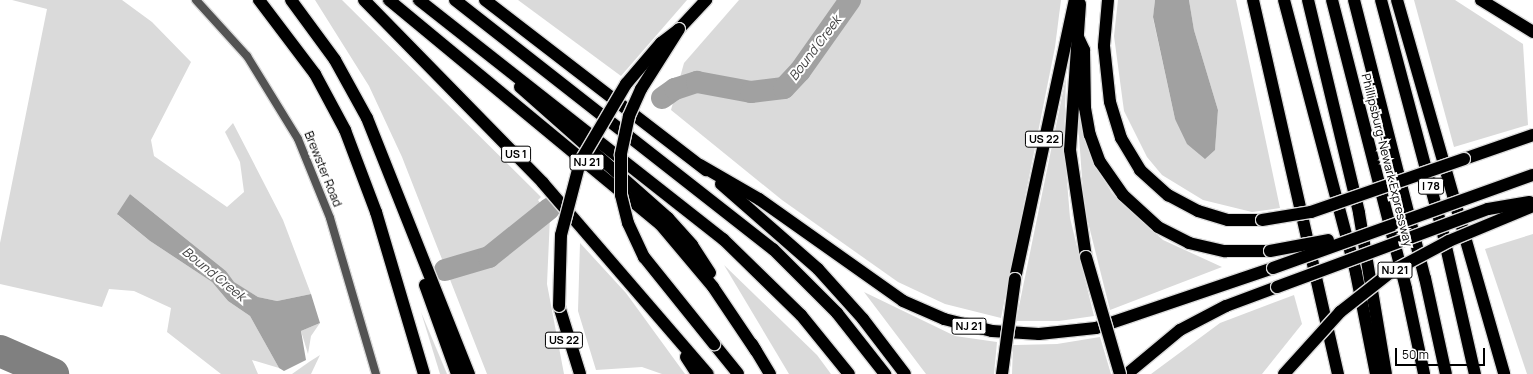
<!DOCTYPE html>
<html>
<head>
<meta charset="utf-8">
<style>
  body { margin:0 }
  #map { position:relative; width:1533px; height:374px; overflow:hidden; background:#fff; font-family:Manrope,sans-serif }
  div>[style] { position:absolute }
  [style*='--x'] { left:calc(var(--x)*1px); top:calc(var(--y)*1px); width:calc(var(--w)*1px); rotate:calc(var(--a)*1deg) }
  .green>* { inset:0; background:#dadada }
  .water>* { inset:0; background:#a1a1a1 }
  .river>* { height:22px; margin:-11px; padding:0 11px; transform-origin:11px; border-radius:11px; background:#a1a1a1 }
  .taxiway>* { height:32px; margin:-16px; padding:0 16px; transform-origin:16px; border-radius:16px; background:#808080 }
  .roads { filter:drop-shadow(1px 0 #dbdbdb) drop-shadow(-1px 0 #dbdbdb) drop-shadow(0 1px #dbdbdb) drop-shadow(0 -1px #dbdbdb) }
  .tertiary>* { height:8px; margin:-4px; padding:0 4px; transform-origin:4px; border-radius:4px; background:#535353 }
  .motorway>* { height:12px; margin:-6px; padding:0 6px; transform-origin:6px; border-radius:6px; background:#000 }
  .bridges { filter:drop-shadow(1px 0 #dbdbdb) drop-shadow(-1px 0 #dbdbdb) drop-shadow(0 1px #dbdbdb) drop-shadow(0 -1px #dbdbdb) }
  .motorway-bridge>* { height:12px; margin:-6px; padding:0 6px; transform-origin:6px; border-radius:6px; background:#000 }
  span { translate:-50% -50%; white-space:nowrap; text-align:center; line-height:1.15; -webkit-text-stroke:4px #fff; paint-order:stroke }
  .shield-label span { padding:1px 3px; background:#fff; border:1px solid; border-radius:3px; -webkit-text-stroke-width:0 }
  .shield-label { font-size:11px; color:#000; font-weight:700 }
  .street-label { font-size:12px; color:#000 }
  .water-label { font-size:13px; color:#424242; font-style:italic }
  .scale { position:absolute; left:1395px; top:348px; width:90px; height:18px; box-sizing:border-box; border:2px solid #000; border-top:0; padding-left:5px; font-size:12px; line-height:14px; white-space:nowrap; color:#000; -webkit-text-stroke:3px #fff; paint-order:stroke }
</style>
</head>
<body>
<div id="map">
  <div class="green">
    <div style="clip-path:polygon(12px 0,122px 0,152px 22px,191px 62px,151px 140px,154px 156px,227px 207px,244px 192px,240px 162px,225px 132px,233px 123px,283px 220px,311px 294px,277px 301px,258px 297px,233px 282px,226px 271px,130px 194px,118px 215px,150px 241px,212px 282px,228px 301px,250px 316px,279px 368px,252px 360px,258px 374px,221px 374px,167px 332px,171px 308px,134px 291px,109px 289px,102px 307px,0 284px,0 243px,47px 9px)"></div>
    <div style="clip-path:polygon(315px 0,342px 0,541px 197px,538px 200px,550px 217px,547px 284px,564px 374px,487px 374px,402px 157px,369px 86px)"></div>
    <div style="clip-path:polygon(518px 0,687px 0,621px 76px)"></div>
    <div style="clip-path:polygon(739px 0,1061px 0,1055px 47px,1001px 318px,945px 304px,898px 282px,782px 200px,671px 110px,684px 63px)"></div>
    <div style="clip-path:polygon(1118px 0,1155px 0,1153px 18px,1175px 119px,1215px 149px,1218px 110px,1194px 30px,1189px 0,1236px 0,1280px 208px,1252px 212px,1203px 200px,1162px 175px,1147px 157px,1124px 111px,1114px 36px)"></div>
    <div style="clip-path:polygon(1414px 0,1455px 0,1523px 44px,1528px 125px,1454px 147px)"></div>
    <div style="clip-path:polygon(1066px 77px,1064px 144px,1070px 218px,1094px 316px,1059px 321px,1016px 321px)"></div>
    <div style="clip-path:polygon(1077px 108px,1094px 164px,1112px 193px,1163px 240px,1222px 267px,1110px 310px,1084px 206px)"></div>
    <div style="clip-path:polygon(1533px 234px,1533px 374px,1527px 374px,1485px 249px)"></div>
    <div style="clip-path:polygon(580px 243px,626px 293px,685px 374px,662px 374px,642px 367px,596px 370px,578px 311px)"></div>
    <div style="clip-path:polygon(724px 265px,817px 355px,831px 374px,789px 374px)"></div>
    <div style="clip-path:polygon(864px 292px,955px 336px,997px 342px,994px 374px,926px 374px)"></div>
    <div style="clip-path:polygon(1294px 295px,1302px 324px,1262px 374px,1151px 374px,1220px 323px)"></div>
    <div style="clip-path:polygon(421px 312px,447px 374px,440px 374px)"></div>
    <div style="clip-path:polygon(320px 323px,311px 336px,308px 354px,301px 331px)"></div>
    <div style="clip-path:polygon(1100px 337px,1111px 374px,1012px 374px,1013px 345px,1057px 344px)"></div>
    <div style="clip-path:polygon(320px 355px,311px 374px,292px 374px,309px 362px)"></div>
  </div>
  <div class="water">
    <div style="clip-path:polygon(1155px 0,1189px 0,1194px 30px,1218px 110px,1215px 150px,1205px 159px,1187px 144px,1175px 119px,1153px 17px)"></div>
    <div style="clip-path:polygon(130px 194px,226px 271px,234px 282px,258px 297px,277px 301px,311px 294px,320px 323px,301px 331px,306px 360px,284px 371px,279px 368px,250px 316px,228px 301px,212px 282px,150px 241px,117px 214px)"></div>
  </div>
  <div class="river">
    <div style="--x:662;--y:98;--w:16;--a:-35"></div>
    <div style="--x:675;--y:89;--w:23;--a:-18"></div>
    <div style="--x:697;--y:82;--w:55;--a:10.5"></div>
    <div style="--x:751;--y:92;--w:33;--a:-7"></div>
    <div style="--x:784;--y:88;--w:23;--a:-47"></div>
    <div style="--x:800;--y:71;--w:87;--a:-54.8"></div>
    <div style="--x:445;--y:270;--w:46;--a:-16.5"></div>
    <div style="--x:489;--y:257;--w:77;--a:-38.7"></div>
  </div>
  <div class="taxiway">
    <div style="--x:0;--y:351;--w:58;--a:23.5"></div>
  </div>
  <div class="roads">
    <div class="tertiary">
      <div style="--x:196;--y:0;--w:76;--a:47.7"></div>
      <div style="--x:247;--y:56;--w:97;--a:58.4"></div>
      <div style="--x:298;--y:139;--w:85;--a:67.9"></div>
      <div style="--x:330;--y:218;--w:163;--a:73.6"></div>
    </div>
    <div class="motorway">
      <div style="--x:259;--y:0;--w:93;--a:52.9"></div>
      <div style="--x:315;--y:74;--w:64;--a:61.8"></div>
      <div style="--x:345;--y:130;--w:88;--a:69.3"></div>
      <div style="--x:376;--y:212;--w:169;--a:73.5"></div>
      <div style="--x:291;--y:0;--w:74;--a:53.7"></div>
      <div style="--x:335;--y:60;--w:66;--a:61.1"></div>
      <div style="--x:367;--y:118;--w:276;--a:68.3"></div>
      <div style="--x:364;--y:0;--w:256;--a:45.6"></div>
      <div style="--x:543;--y:183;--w:252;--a:49.2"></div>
      <div style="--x:389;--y:0;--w:352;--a:39.6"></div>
      <div style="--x:660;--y:224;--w:82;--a:49.9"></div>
      <div style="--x:713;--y:287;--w:77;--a:56.1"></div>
      <div style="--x:419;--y:0;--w:387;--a:38.2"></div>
      <div style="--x:723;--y:239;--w:109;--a:44.3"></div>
      <div style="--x:801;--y:315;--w:76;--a:50.9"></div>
      <div style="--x:455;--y:0;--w:404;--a:38.1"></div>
      <div style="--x:773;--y:249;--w:91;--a:45"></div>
      <div style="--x:837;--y:313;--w:78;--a:51.8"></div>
      <div style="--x:485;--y:0;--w:279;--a:37.6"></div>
      <div style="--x:1108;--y:0;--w:46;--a:95"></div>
      <div style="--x:1104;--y:46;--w:56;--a:83.9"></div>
      <div style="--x:1110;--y:102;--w:38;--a:73"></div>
      <div style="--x:1121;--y:138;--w:37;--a:59"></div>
      <div style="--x:1140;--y:170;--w:38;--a:42"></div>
      <div style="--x:1168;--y:195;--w:34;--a:28"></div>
      <div style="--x:1198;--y:211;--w:31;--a:17"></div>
      <div style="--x:1228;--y:220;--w:34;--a:0"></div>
      <div style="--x:1253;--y:0;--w:384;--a:77.2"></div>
      <div style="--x:1284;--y:0;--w:282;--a:75.2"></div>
      <div style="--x:1356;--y:273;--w:103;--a:78.8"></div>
      <div style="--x:1308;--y:0;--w:219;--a:76.5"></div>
      <div style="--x:1359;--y:213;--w:163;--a:80.5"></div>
      <div style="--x:1332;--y:0;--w:298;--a:75.6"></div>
      <div style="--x:1406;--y:289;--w:87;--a:78"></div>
      <div style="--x:1354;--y:0;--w:287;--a:75.7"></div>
      <div style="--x:1425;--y:278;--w:98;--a:77.7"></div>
      <div style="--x:1381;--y:0;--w:237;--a:75.1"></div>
      <div style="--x:1442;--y:229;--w:149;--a:77.2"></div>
      <div style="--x:1397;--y:0;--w:389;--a:74"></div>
      <div style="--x:1481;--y:0;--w:61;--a:31.6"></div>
      <div style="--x:1080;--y:4;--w:146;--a:93.9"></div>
      <div style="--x:1070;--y:150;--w:108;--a:81.5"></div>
      <div style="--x:679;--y:29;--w:40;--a:-47"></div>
      <div style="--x:1077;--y:35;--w:17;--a:65"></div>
      <div style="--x:1084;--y:50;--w:58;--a:89"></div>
      <div style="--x:1085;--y:108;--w:27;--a:80"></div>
      <div style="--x:1090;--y:135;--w:29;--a:70"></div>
      <div style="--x:1100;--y:162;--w:40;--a:55.1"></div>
      <div style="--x:1123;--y:195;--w:47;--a:42.4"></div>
      <div style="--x:1158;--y:227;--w:35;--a:27"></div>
      <div style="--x:1189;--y:243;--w:37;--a:13"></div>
      <div style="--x:1225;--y:251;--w:45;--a:0"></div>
      <div style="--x:520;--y:87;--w:198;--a:41.5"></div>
      <div style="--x:668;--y:218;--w:36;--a:48"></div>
      <div style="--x:692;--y:245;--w:33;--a:57"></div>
      <div style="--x:1464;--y:159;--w:73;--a:-19.2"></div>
      <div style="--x:700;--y:165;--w:68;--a:30"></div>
      <div style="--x:759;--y:199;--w:176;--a:35.3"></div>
      <div style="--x:903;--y:301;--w:45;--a:23.7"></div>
      <div style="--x:944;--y:319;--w:49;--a:14"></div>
      <div style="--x:992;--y:331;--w:47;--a:3.7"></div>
      <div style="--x:1039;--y:334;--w:57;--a:-6"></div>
      <div style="--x:1096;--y:328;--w:187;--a:-18.7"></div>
      <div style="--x:721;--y:184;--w:129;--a:41.2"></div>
      <div style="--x:818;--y:269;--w:67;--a:48"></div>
      <div style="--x:863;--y:319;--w:69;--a:52.6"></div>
      <div style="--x:1015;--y:279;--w:285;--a:-77.9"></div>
      <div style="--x:425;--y:285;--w:95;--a:70.2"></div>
      <div style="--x:559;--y:306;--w:71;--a:72.8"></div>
      <div style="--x:714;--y:344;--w:38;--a:51"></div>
      <div style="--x:752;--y:344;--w:35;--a:59"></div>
      <div style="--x:686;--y:357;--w:20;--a:57"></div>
      <div style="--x:1127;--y:374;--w:69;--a:-39.7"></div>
      <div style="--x:1180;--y:330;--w:52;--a:-27.6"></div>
      <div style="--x:1226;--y:306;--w:54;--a:-20.4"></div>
    </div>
  </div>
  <div class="bridges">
    <div class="motorway-bridge">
      <div style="--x:679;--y:29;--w:71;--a:122.3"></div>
      <div style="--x:641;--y:89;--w:30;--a:114"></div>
      <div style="--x:629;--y:116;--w:40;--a:102"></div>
      <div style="--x:621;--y:155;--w:40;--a:90"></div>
      <div style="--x:621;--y:195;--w:29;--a:76"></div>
      <div style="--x:628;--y:223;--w:38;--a:65"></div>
      <div style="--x:644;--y:257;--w:112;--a:51.2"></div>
      <div style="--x:1262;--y:220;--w:50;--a:-9.3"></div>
      <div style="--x:1311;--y:212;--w:162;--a:-19.1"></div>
      <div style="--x:1270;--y:251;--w:59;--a:-10.7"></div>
      <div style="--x:1086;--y:257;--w:122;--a:73.8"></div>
      <div style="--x:1273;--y:268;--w:276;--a:-19.7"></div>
      <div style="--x:1277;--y:287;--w:225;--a:-20.3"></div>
      <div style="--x:1488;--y:209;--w:42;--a:-9.7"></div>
      <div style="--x:559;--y:306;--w:71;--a:-88.4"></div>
      <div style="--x:561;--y:235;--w:75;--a:-75.4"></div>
      <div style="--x:580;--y:162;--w:91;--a:-59.5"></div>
      <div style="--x:626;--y:84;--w:54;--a:-49.5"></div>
      <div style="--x:661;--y:43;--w:21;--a:-37"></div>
      <div style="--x:1002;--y:374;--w:96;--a:-82.2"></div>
      <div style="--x:1284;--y:374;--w:84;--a:-47.9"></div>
      <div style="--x:1340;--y:312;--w:65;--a:-38.1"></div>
      <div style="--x:1391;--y:272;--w:66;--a:-28.1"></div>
      <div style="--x:1449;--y:241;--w:91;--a:-22.6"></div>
    </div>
  </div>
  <div class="shield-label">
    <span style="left:1044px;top:139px">US 22</span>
    <span style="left:516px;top:154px">US 1</span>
    <span style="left:587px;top:162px">NJ 21</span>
    <span style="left:1431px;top:186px">I 78</span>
    <span style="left:1395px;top:270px">NJ 21</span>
    <span style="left:969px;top:326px">NJ 21</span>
    <span style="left:564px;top:340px">US 22</span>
  </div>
  <div class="street-label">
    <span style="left:1387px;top:160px;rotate:76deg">Phillipsburg-Newark Expressway</span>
    <span style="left:323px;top:169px;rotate:68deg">Brewster Road</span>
  </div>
  <div class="water-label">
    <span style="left:815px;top:48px;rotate:-53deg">Bound Creek</span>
    <span style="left:214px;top:274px;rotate:39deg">Bound Creek</span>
  </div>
  <div class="scale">50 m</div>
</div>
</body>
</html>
